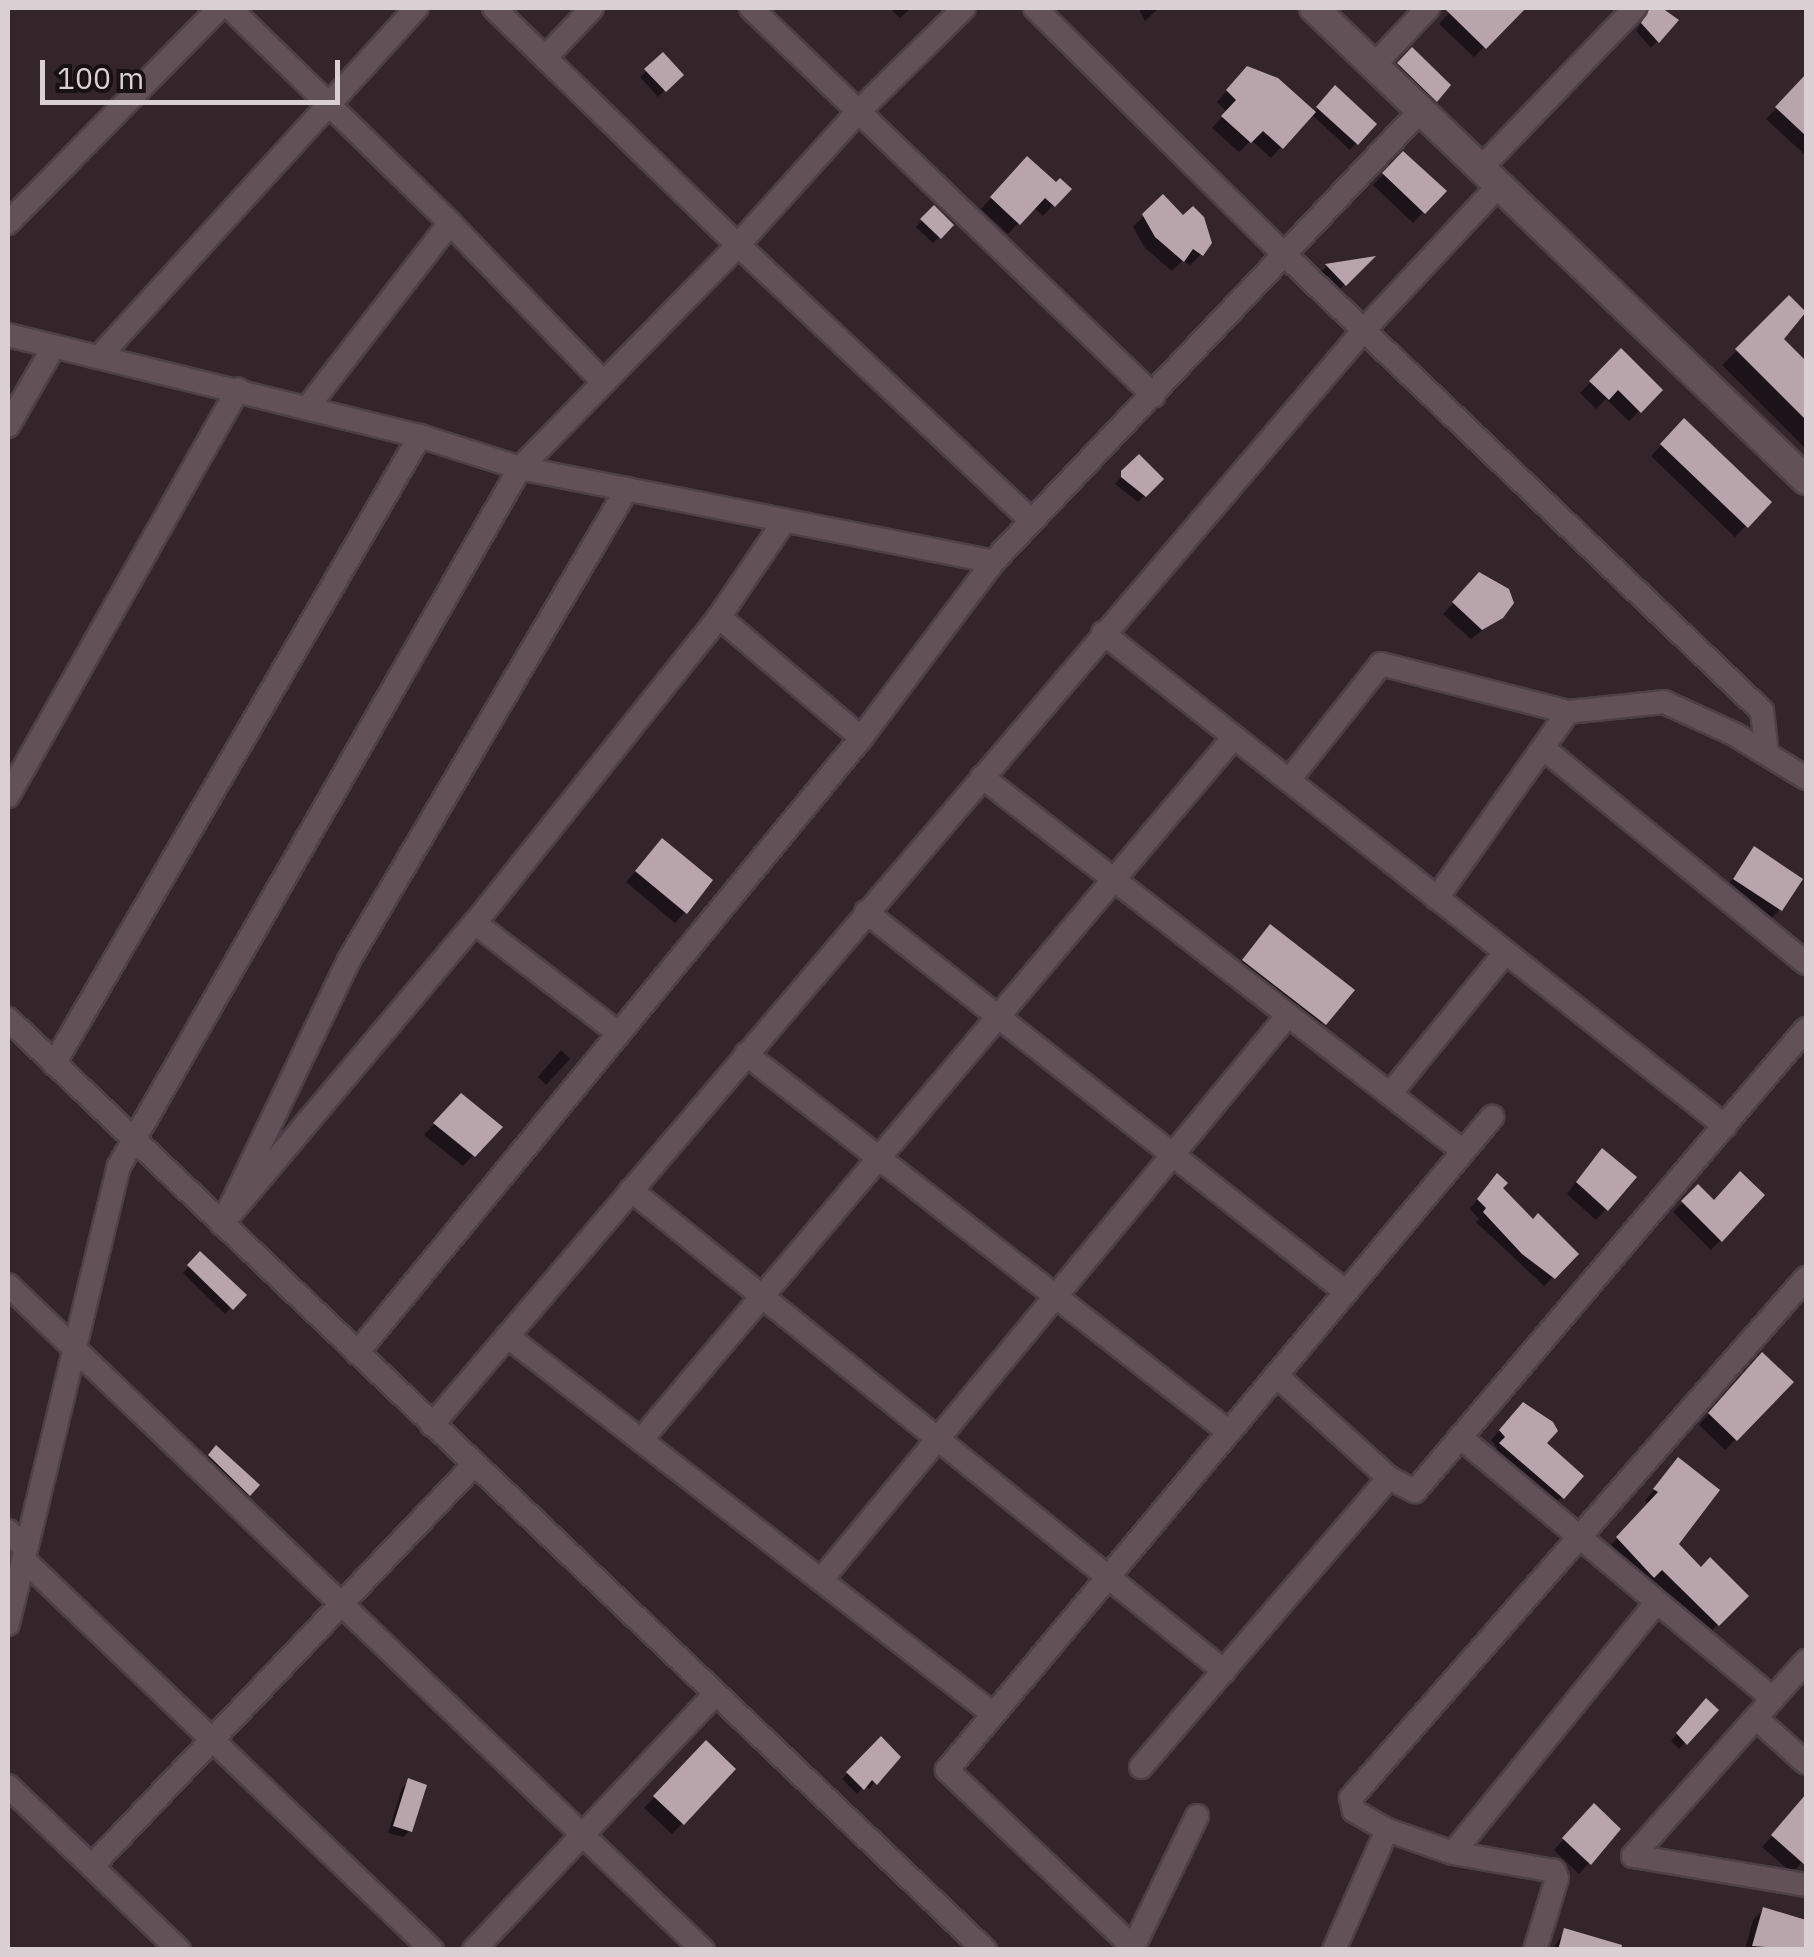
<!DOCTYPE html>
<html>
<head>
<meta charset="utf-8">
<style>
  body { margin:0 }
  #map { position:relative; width:1814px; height:1957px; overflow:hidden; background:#34252b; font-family:"IBM Plex Sans",sans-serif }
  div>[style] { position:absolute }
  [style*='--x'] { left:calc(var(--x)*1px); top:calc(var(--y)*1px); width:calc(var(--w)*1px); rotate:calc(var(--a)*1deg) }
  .shadow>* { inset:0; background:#0007 }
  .building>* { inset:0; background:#b8a5ac }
  .roads { filter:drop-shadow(2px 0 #4d4046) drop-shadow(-2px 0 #4d4046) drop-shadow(0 2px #4d4046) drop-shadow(0 -2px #4d4046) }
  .minor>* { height:22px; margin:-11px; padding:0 11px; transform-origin:11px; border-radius:11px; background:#635158 }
  .tertiary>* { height:28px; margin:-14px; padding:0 14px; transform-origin:14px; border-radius:14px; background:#635158 }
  span { translate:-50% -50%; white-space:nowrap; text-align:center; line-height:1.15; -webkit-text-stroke:10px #171113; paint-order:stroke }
  .frame { position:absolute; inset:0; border:10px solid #dad0d4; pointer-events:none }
  .scale { position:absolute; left:40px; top:60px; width:300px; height:45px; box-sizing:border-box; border:5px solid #dad0d4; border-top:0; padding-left:12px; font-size:30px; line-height:35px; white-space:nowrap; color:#dad0d4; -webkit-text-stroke:8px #171113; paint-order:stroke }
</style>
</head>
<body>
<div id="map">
  <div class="shadow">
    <div style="clip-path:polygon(890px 8px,911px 8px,900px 18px)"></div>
    <div style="clip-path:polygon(1138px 8px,1159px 8px,1145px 21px)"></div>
    <div style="clip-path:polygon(1454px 8px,1523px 8px,1474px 57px,1439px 24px)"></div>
    <div style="clip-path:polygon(1651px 8px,1676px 20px,1651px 48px,1636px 31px)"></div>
    <div style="clip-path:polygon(1412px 50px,1435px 100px,1429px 106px,1392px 71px)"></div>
    <div style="clip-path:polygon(663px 56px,680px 75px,658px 97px,640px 77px)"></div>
    <div style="clip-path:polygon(1806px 77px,1806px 156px,1766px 119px)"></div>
    <div style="clip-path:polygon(1237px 80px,1313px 113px,1335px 89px,1374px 124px,1350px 150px,1311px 114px,1271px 158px,1251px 140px,1239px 152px,1212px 128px,1227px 112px,1217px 102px)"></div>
    <div style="clip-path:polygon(1403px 154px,1443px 192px,1413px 223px,1373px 185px)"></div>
    <div style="clip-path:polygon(1017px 170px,1068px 189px,1043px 216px,1033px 207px,1008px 234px,981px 209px)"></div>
    <div style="clip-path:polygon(1163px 197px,1201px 254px,1190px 265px,1183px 260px,1172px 271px,1145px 248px,1133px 227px)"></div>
    <div style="clip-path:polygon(934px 208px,951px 225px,933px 243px,916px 227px)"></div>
    <div style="clip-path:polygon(1369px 260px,1338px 291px,1320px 273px,1326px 267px)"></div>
    <div style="clip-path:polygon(1789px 298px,1805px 314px,1781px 339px,1806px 365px,1806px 449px,1722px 365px)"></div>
    <div style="clip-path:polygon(1621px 352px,1660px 390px,1629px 421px,1606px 399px,1596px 409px,1580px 393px)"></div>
    <div style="clip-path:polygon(1684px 422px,1769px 502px,1735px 537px,1651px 456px)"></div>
    <div style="clip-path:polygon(1139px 458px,1160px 479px,1138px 502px,1115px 484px)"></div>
    <div style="clip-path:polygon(1469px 586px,1501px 616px,1471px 639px,1443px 614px)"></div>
    <div style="clip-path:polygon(1754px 850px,1780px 909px,1770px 920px,1724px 890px)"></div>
    <div style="clip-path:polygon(652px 852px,685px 912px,675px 923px,626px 882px)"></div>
    <div style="clip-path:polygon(1260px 938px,1351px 990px,1313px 1034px,1234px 972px)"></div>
    <div style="clip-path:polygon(561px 1050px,570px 1059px,546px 1085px,538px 1077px)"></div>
    <div style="clip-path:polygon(461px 1096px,499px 1127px,463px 1166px,424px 1135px)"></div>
    <div style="clip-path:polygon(1592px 1162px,1634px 1177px,1596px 1220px,1567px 1194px)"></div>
    <div style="clip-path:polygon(1488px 1185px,1500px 1188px,1532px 1222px,1576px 1254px,1544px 1286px,1476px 1222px,1479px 1219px,1470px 1209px)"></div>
    <div style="clip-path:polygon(1698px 1188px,1721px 1240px,1711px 1250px,1673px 1212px)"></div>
    <div style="clip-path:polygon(200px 1255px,243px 1295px,225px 1314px,183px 1273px)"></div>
    <div style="clip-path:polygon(1751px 1365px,1790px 1383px,1725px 1450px,1699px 1425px)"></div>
    <div style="clip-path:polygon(1514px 1414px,1581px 1477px,1553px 1506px,1492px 1453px,1497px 1448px,1491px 1440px)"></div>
    <div style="clip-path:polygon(216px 1449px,256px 1485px,242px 1500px,203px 1463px)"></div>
    <div style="clip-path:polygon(1668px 1471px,1675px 1544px,1701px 1570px,1746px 1596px,1707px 1635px,1650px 1579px,1642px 1586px,1607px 1549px,1649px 1504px,1645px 1501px)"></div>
    <div style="clip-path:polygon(1700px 1708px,1715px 1710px,1679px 1749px,1671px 1741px)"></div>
    <div style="clip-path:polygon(880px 1740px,897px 1757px,869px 1789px,865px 1785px,857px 1794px,842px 1779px)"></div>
    <div style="clip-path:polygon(706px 1744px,733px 1770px,672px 1834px,644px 1808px)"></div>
    <div style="clip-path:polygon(409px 1781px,410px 1831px,403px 1837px,388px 1833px,402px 1788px)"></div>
    <div style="clip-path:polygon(1800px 1806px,1806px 1812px,1806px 1858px,1792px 1873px,1762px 1847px)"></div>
    <div style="clip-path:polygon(1583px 1817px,1589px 1863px,1579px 1874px,1554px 1850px)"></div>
    <div style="clip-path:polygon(1763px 1910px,1806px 1922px,1806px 1950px,1745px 1950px,1753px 1920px)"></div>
    <div style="clip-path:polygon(1565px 1931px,1611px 1950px,1552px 1950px)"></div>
  </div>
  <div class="building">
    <div style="clip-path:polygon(1444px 8px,1526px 8px,1486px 49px)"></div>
    <div style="clip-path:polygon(1650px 8px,1662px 8px,1679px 20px,1659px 43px,1641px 23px)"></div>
    <div style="clip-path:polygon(1412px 47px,1451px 85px,1437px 102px,1397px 63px)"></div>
    <div style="clip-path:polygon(663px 52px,684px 75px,666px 92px,644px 69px)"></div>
    <div style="clip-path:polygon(1247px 66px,1278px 78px,1316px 112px,1283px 149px,1263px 131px,1251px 143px,1221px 116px,1236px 100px,1226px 90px)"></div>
    <div style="clip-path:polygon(1806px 74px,1806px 136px,1775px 107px)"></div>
    <div style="clip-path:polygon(1335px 85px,1377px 124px,1358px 145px,1316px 107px)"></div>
    <div style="clip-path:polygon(1403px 151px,1447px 191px,1425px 214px,1382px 173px)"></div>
    <div style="clip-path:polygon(1027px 156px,1056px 182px,1060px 178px,1072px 189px,1055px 207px,1045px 198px,1020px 225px,990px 197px)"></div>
    <div style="clip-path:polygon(1163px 194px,1183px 215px,1193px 206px,1204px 217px,1212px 243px,1203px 256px,1193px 249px,1184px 262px,1155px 237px,1142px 214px)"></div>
    <div style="clip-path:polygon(934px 205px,954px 225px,941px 239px,920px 219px)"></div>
    <div style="clip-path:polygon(1376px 256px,1346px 286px,1325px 264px)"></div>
    <div style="clip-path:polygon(1789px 295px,1806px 312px,1784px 339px,1806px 361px,1806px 420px,1735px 349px)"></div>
    <div style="clip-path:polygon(1621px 348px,1663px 390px,1641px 413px,1618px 390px,1609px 400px,1589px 381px)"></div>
    <div style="clip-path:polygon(1684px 418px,1772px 502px,1748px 528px,1660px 444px)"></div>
    <div style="clip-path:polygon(1139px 454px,1164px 479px,1146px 497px,1121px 477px,1121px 471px)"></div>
    <div style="clip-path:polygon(1479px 572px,1509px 589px,1514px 603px,1503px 618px,1482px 630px,1452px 602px)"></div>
    <div style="clip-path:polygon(662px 838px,713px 880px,687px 914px,635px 871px)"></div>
    <div style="clip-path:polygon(1754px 846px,1803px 879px,1782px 911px,1733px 879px)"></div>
    <div style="clip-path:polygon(1270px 924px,1355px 990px,1326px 1025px,1242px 960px)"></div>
    <div style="clip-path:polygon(461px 1093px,503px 1127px,475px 1157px,433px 1123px)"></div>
    <div style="clip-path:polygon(1602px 1148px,1637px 1177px,1608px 1211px,1576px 1182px)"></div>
    <div style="clip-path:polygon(1740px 1171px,1765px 1195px,1722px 1242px,1681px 1201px,1698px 1184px,1714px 1200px)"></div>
    <div style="clip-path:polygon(1497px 1173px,1508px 1183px,1503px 1188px,1533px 1219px,1538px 1213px,1579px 1254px,1555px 1279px,1522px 1254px,1483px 1212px,1486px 1208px,1477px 1199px)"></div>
    <div style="clip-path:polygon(200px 1251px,247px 1295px,233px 1310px,187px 1265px)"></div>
    <div style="clip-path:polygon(1762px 1352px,1794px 1382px,1737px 1441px,1708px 1413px)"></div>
    <div style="clip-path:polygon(1523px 1402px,1553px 1422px,1558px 1431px,1547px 1443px,1584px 1476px,1564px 1499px,1499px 1443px,1505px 1437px,1499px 1430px)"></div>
    <div style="clip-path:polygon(216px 1445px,260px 1485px,250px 1496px,208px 1455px)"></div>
    <div style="clip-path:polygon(1678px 1457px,1720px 1490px,1679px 1544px,1701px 1567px,1710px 1557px,1749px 1596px,1719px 1626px,1662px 1570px,1654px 1578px,1616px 1537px,1658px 1492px,1653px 1489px)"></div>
    <div style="clip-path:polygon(1706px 1698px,1719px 1710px,1687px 1745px,1676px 1733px)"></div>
    <div style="clip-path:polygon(881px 1736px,901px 1757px,877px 1785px,872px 1780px,864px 1790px,846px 1772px)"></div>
    <div style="clip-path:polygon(706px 1740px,736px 1769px,684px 1825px,653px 1796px)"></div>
    <div style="clip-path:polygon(408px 1778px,427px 1785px,412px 1832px,393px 1826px)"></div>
    <div style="clip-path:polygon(1806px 1794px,1806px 1866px,1771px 1835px)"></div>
    <div style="clip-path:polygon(1594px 1803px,1621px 1829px,1591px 1865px,1562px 1838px)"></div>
    <div style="clip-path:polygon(1763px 1907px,1806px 1920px,1806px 1950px,1752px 1946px)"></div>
    <div style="clip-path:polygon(1564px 1928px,1622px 1945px,1621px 1950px,1558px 1950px)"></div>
  </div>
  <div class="roads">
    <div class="minor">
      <div style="--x:230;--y:8;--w:308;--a:44.3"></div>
      <div style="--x:450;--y:223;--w:232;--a:127.7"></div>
      <div style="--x:494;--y:8;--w:340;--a:44.2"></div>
      <div style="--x:738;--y:245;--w:403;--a:43.2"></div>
      <div style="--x:751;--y:8;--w:559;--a:43.91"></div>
      <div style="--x:1035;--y:8;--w:350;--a:44.7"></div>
      <div style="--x:1284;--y:254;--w:661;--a:43.71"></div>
      <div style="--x:1762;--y:711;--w:43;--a:83.4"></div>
      <div style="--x:545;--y:58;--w:69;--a:-46.8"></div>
      <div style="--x:1374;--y:65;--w:79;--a:-46.5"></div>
      <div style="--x:1481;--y:168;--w:222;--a:-46.1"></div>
      <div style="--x:8;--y:223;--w:301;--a:-45.5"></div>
      <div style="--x:450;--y:223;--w:219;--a:46.1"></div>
      <div style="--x:8;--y:335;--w:424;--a:13.8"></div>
      <div style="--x:420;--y:436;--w:105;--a:17.7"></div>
      <div style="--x:520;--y:468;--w:482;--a:11.2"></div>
      <div style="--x:99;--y:357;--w:472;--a:-47.7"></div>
      <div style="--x:8;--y:426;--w:92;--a:-60.1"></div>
      <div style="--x:627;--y:489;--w:547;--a:120.55"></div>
      <div style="--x:349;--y:960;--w:293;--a:115.7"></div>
      <div style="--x:222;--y:1224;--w:393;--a:-50"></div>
      <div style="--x:475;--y:923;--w:391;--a:-51.4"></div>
      <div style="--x:719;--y:617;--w:117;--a:-55.8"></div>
      <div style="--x:719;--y:617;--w:187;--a:40.4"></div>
      <div style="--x:1103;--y:633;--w:794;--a:38.4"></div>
      <div style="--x:1568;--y:712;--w:97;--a:-5.9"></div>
      <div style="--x:1664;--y:702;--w:77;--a:24.6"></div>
      <div style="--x:1734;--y:734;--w:84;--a:31.4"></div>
      <div style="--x:1543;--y:748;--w:340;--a:39.3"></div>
      <div style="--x:982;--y:777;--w:609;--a:37.87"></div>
      <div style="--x:1289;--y:780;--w:148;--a:-51.6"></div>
      <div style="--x:1381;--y:664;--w:193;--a:14.4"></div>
      <div style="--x:1568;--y:712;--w:228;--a:125.2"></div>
      <div style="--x:8;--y:796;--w:467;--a:-60.5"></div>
      <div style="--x:866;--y:912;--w:612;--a:38.37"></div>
      <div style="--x:475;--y:923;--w:179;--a:37.5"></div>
      <div style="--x:8;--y:1019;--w:1350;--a:43.62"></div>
      <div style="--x:746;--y:1054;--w:613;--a:38.05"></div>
      <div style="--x:54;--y:1064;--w:727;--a:-59.77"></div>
      <div style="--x:1390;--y:1094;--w:183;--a:-50.8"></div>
      <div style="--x:631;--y:1190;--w:764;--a:39.05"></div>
      <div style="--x:8;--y:1285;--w:962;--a:43.74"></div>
      <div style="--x:507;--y:1336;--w:616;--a:37.87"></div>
      <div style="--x:357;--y:1353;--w:795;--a:-50.66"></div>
      <div style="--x:861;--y:738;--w:220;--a:-53.1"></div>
      <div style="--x:993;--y:562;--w:622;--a:-46.56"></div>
      <div style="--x:432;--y:1425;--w:1437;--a:-49.6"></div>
      <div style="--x:1363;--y:331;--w:200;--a:-47"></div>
      <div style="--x:1460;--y:1437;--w:408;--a:39.9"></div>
      <div style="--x:641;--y:1440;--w:920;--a:-49.85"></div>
      <div style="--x:1389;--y:1478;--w:29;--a:27"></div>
      <div style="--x:1415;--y:1491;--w:605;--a:-49.76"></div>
      <div style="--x:8;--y:1531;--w:25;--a:45"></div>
      <div style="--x:23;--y:1559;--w:566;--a:43.71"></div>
      <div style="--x:821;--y:1580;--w:733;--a:-50.42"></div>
      <div style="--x:8;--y:1624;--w:471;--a:-76.4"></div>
      <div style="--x:119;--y:1166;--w:805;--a:-60.12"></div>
      <div style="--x:520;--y:468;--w:312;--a:-45.6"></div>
      <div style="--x:738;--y:245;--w:176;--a:-48"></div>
      <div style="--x:856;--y:114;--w:151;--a:-44.5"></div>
      <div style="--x:1756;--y:1718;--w:67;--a:42"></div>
      <div style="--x:1141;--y:1767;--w:381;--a:-49.4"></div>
      <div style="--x:1389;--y:1478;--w:153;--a:-137.7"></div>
      <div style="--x:8;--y:1786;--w:237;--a:43.8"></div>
      <div style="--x:1453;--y:1853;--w:322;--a:-50.9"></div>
      <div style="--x:1633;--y:1856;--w:261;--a:-48.4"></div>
      <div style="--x:1633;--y:1856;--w:175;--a:9.5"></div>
      <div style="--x:92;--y:1866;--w:554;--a:-46.39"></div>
      <div style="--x:1133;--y:1947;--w:257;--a:-136.4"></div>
      <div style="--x:947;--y:1770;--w:851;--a:-50.15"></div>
      <div style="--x:474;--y:1950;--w:352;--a:-46.7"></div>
      <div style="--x:1132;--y:1950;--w:149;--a:-64.1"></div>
      <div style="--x:1334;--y:1950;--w:131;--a:-66.2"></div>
      <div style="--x:1535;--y:1950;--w:75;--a:-73"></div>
      <div style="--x:1557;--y:1878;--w:8;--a:-113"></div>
      <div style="--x:1554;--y:1871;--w:103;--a:-169.9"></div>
      <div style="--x:1453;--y:1853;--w:70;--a:-160.8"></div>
      <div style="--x:1387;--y:1830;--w:38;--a:-150"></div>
      <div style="--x:1354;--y:1811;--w:13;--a:-103"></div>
      <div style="--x:1351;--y:1798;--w:691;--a:-48.81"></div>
    </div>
    <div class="tertiary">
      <div style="--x:1314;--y:8;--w:682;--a:43.81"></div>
    </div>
  </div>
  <div class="frame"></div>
  <div class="scale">100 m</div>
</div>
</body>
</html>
